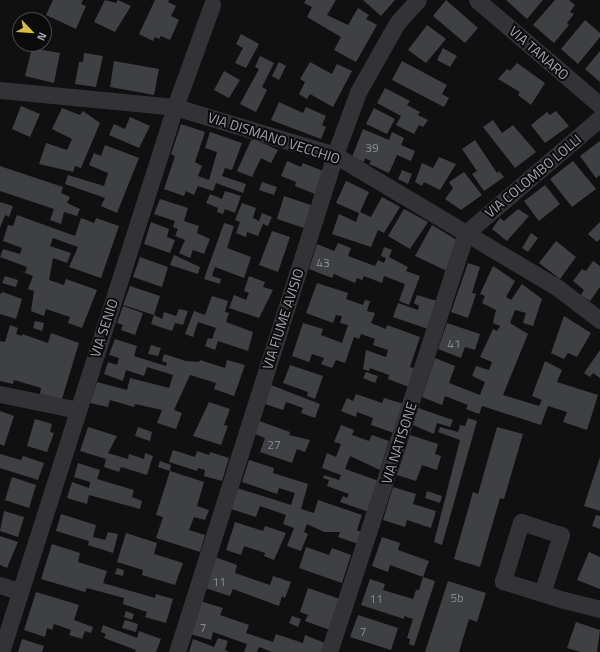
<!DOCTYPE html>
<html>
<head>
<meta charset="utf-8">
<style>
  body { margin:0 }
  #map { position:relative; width:600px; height:652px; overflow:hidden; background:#101011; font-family:"Titillium Web",sans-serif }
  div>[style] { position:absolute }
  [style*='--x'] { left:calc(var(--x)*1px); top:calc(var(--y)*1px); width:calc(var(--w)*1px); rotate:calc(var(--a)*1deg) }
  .building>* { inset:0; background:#3f4044 }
  .minor>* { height:17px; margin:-8.5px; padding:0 8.5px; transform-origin:8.5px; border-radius:8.5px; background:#333337 }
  span { translate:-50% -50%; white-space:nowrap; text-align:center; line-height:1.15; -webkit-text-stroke:4px #0b0b0c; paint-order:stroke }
  .number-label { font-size:12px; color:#8a8c95 }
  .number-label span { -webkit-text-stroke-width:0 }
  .street-label { font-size:14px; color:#a3a5b0 }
  .north { position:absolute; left:12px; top:12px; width:40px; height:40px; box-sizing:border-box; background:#0b0b0c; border:1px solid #48494e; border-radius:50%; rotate:115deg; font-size:11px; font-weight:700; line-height:16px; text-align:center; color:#a3a5b0 }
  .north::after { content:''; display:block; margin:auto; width:14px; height:18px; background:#d8bb40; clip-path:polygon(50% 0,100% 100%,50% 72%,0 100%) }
</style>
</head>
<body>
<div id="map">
  <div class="building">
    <div style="clip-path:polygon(53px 0,83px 0,81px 4px,86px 6px,76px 29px,46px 15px)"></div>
    <div style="clip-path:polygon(105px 0,116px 3px,118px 0,131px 6px,115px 32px,94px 22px)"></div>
    <div style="clip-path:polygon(155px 0,169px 0,168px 2px,176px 6px,171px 16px,179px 20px,170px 40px,161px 36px,159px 39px,155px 37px,153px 41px,139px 34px)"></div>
    <div style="clip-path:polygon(306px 0,336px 0,327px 15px,348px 25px,358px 8px,369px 15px,366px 19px,377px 25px,356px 62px,334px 50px,341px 37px,307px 17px,312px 7px,304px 3px)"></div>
    <div style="clip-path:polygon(363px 0,395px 0,381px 16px)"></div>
    <div style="clip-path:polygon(446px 0,478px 28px,465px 43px,433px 16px)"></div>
    <div style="clip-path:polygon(506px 0,543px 0,527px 19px)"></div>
    <div style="clip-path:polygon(555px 0,569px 0,575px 5px,570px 12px,574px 14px,567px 23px,569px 25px,554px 43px,533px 25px)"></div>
    <div style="clip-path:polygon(585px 20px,600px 33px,600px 37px,578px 64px,561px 49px)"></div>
    <div style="clip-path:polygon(427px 25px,446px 39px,426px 63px,408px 50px)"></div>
    <div style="clip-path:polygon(241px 34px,259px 44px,246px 68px,235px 63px,243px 48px,236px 44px)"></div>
    <div style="clip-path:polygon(32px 48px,60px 53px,54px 83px,25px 76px)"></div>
    <div style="clip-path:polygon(443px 48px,457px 56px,450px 67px,437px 60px)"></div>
    <div style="clip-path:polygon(600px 51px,600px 82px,585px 69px)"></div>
    <div style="clip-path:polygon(84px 53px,103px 56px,96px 87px,75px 84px,79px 62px,83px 62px)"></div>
    <div style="clip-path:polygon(260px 56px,274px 63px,262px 87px,267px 90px,256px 112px,240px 104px,259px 69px,255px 67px)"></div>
    <div style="clip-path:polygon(114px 61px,159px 69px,154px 95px,110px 87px)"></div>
    <div style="clip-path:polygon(402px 61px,447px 85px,442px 94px,449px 98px,444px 107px,392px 80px)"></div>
    <div style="clip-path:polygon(279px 62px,286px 66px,279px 80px,272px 76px)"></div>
    <div style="clip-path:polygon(310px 62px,332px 74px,337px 64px,352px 71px,333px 107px,310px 94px,307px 99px,299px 94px,305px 82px,300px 79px)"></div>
    <div style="clip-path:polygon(517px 63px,545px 83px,531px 105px,518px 95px,520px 92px,498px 79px,507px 69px,510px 71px)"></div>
    <div style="clip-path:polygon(224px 71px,240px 80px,229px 98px,214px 90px)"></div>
    <div style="clip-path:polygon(385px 88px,410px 101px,407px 105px,420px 112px,418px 115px,428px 120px,423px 127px,419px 125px,414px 134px,396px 125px,401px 116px,377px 103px)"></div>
    <div style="clip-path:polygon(279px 102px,303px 113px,306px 107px,326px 116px,322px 125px,326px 127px,321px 139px,271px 120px)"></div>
    <div style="clip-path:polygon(21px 106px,40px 114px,30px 137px,12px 129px)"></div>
    <div style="clip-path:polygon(62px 108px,80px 115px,83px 111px,100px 123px,81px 168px,75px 166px,73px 172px,39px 164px,46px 143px,67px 150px,72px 139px,52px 129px)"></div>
    <div style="clip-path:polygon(374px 108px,395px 119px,387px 134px,366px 124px)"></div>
    <div style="clip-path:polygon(556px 111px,569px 126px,545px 143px,531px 125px,547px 112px,550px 115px)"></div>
    <div style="clip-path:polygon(130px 117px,150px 126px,139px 148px,109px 135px,114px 124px,125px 129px)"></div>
    <div style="clip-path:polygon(493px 120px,502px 133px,513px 125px,536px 152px,515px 168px,483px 127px)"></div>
    <div style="clip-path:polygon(181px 124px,205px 132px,195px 162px,202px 166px,198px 176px,209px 180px,217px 152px,205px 148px,210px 132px,242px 143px,232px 170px,225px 168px,222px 176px,246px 184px,243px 193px,216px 183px,213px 191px,198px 186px,194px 195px,186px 191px,184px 196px,164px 189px,175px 156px,171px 154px)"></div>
    <div style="clip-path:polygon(363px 129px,389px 140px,392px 132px,404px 138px,401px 145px,415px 151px,411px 161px,397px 155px,389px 173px,369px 164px,371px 161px,365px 158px,364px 162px,352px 157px)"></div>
    <div style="clip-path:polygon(252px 138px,278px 150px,271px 163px,261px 158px,252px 177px,237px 171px)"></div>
    <div style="clip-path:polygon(475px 140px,497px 173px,499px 171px,504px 177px,484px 191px,472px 174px,477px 171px,462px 149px)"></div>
    <div style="clip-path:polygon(600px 141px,600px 175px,596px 178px,580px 156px)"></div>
    <div style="clip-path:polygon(105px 145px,139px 158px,117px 213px,101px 206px,105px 198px,65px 184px,68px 175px,104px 186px,108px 173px,89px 165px,94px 153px,101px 156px)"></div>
    <div style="clip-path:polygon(439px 157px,456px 164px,440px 190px,424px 182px,422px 186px,415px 182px,422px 163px,433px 168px)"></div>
    <div style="clip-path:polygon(287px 161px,301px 167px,303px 163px,323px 171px,315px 194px,295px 186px,296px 182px,281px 176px)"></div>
    <div style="clip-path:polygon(573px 161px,596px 189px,572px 207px,550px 179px)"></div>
    <div style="clip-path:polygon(0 166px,63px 187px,61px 193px,70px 197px,67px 203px,80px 209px,77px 216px,64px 212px,61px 224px,50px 220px,54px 209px,0 191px)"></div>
    <div style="clip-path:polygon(402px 170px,412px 174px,408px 184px,398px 179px)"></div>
    <div style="clip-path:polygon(464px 172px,482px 195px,461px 210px,445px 199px,453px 188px,449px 182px)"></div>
    <div style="clip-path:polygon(346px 181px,369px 192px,360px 212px,371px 217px,382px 197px,400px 207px,384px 233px,378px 230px,371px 247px,332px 234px,339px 214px,356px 222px,359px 213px,336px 203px)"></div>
    <div style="clip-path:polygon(262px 182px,277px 187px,274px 195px,259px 190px)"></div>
    <div style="clip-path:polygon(545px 185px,560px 204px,539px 221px,524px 201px)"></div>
    <div style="clip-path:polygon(225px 191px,241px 196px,235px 213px,225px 209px,223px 214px,217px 212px,218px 208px,206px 203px,210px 194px,222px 199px)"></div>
    <div style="clip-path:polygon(284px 196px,311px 205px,304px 228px,277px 219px)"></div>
    <div style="clip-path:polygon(160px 199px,188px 208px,184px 221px,199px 226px,197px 233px,210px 239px,204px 254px,193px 250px,190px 258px,179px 253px,185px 240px,175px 236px,178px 229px,173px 227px,175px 221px,154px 214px)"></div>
    <div style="clip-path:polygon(0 202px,13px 206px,9px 217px,5px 215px,0 228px)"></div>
    <div style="clip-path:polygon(242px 203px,256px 208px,253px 218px,259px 221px,262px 213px,272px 217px,268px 226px,263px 224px,258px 236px,247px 232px,246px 237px,236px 233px,240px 222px,235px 220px)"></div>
    <div style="clip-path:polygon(404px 209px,428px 222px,410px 249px,388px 236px)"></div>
    <div style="clip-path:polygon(518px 209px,529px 216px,507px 241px,492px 229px,500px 218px,504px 221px)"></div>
    <div style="clip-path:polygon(17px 215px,75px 236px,81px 218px,94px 223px,96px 218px,119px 226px,101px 278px,69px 267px,78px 247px,53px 238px,50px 246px,71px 253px,67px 263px,53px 258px,49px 280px,64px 285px,66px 279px,97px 290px,82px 328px,68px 323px,70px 317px,46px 309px,44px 316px,31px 311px,34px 291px,28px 289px,33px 276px,25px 273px,27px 267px,0 257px,3px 249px,20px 254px,22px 248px,3px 241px,8px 225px,13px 226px)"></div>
    <div style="clip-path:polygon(151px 222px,169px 229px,167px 237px,175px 240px,170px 253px,144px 244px)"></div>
    <div style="clip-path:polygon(600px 222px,600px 239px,597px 242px,588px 234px)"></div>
    <div style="clip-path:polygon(224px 223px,234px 226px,227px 248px,251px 257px,244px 278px,215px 267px,212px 276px,221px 279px,220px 284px,204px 279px)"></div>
    <div style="clip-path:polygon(432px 225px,457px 240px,447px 271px,415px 256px)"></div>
    <div style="clip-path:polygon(272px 231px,290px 237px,278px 272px,259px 265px)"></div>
    <div style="clip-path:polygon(531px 233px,538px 238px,528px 252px,522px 248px)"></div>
    <div style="clip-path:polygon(556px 241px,576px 257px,560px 279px,539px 263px)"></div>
    <div style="clip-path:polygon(338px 243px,351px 248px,348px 256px,375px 266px,378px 260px,384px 263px,386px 258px,381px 256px,384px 247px,392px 250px,389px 257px,408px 267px,406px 271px,420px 276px,409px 305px,399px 301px,405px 284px,384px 276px,382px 283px,364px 276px,362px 280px,357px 278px,355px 283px,334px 274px,332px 278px,309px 269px,317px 244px,334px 251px)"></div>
    <div style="clip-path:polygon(174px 255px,200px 267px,198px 274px,170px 265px)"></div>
    <div style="clip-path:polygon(140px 257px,168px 267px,162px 287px,133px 277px)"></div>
    <div style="clip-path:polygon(593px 261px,600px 266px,600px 287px,590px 301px,581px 295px,584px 290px,573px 281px,582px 269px,586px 271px)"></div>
    <div style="clip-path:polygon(468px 263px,480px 267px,472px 293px,476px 294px,468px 318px,451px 312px)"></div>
    <div style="clip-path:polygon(493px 266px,515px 281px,506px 297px,511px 300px,522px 284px,542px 299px,533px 326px,523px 323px,526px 313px,515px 310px,510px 323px,528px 334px,503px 395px,539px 406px,542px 400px,532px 396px,545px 361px,562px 370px,557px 382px,598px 395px,587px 430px,563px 422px,567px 412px,548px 406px,541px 425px,482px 406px,479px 414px,466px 409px,468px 405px,445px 396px,442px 405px,422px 397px,435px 358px,455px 366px,449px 383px,480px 395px,485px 382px,472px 376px,476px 366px,489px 370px,492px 362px,480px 357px,493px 329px,497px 331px,500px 326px,493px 323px,496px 310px,482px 303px,485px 296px,480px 294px)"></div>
    <div style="clip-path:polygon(5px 276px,18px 280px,16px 287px,2px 283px)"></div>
    <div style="clip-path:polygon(249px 276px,265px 282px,263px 287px,273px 290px,259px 318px,229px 308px,234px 295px,246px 300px,249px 293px,244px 291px)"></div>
    <div style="clip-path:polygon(317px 283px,348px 293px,346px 299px,363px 305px,365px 300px,370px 301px,367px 311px,375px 313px,371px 323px,386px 329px,387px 325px,420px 337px,410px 367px,415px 369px,409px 387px,388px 379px,389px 375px,370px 368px,369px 371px,363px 369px,366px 350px,386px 357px,388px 350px,373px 345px,375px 339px,361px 334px,359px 339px,354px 337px,345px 363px,336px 360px,332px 368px,321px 364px,324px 358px,312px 354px,309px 362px,292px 356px,303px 323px,323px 329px,321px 335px,342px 343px,348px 325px,340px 323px,342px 316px,336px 315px,333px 323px,306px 313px)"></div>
    <div style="clip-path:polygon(130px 286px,160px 296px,154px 315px,123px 305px)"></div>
    <div style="clip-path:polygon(3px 292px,22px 299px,16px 319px,0 314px,0 294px)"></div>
    <div style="clip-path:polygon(417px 295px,437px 301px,428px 329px,393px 317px,398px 303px,418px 310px,419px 306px,414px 303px)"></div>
    <div style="clip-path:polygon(212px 296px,228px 301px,225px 312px,229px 313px,226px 322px,253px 332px,248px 351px,218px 341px,215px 350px,205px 346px,208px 338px,212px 339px,216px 328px,198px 322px,193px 337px,185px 334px,194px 311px,205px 315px)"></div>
    <div style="clip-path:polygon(123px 306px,143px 313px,135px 335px,121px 330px,123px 325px,117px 323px)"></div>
    <div style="clip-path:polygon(179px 309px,188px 311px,183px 325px,175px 323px,172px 331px,151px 324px,154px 315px,162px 319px,164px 312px,176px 316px)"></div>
    <div style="clip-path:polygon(564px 316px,591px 333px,577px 357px,568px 353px,564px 359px,551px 353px)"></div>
    <div style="clip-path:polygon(35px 321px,44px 323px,42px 331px,33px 328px)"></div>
    <div style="clip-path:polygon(447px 323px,480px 334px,475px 350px,465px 347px,461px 358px,438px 349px)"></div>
    <div style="clip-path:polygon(10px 325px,18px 328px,16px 334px,22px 336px,22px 334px,48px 343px,51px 333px,79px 343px,62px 399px,40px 394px,41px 388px,14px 380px,13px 384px,0 381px,0 341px,5px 342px)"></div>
    <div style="clip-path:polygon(115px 339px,137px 346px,134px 356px,166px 366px,167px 363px,162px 361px,164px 354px,186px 361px,199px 362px,200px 360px,225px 368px,227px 360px,245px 365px,234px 396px,214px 389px,216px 383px,190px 375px,174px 410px,182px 413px,176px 429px,157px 423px,162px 410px,135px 404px,134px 407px,110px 400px,108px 407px,90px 403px,97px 382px,127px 390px,130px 378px,169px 388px,173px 375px,147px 367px,144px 376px,126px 370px,123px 381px,104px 374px,108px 362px,117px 365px,119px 358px,109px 355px)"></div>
    <div style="clip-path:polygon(151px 345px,161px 348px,158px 356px,148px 354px)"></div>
    <div style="clip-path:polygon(600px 350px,600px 378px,593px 373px,590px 377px,584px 373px)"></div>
    <div style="clip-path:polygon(290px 365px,323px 376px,315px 399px,307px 396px,308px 392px,283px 383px)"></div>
    <div style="clip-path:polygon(366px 372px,378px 376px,375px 383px,363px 378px)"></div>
    <div style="clip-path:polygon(271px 385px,320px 404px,315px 418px,301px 413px,303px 408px,286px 402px,283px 410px,265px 404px)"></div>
    <div style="clip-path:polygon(356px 394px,382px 403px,384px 398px,404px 404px,394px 433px,371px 425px,373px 418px,357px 412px,356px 417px,341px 411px,347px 398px,353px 401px)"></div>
    <div style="clip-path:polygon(209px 402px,230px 409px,224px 425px,228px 426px,221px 445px,193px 436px)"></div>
    <div style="clip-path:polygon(418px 408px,453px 420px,450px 427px,437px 423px,434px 434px,413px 425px)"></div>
    <div style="clip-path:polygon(0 411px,14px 416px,4px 446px,0 444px)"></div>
    <div style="clip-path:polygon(468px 418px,477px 421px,442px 545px,434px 542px,460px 440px,438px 432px,440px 427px,458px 432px,460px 425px,465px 426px)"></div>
    <div style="clip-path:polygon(35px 419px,52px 424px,50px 432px,54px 433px,47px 452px,27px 446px)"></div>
    <div style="clip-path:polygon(259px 421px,290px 432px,289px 435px,310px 440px,305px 452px,297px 449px,292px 463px,260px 452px,265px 438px,255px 434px)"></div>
    <div style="clip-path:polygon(341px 425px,354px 430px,352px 435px,369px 441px,372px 435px,389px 441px,380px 470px,350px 456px,345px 469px,379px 481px,369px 512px,340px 502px,343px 496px,347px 498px,349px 494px,327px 486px,329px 480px,323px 478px,324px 475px,339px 480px,341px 475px,322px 468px,327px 453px,336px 457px,341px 444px,334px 442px)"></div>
    <div style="clip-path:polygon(88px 427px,117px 436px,108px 453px,128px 459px,129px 454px,144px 459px,145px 453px,153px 456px,147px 475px,121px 467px,119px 472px,104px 467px,106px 459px,80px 451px)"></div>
    <div style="clip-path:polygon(138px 427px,152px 432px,150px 441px,135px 436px)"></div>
    <div style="clip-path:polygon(497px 427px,523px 434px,504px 499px,500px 498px,480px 567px,454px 559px,473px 492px,478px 494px)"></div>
    <div style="clip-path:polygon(410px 435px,438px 444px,435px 454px,441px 456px,437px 470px,422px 465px,416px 481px,397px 475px)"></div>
    <div style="clip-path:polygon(173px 450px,195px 457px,197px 451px,209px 455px,210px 452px,229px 458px,222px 481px,204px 476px,205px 470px,198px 468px,197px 471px,169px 462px)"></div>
    <div style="clip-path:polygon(0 454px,21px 460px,23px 456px,44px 463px,38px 480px,0 468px)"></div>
    <div style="clip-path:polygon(600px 457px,600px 511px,584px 506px)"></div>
    <div style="clip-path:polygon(249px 460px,274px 468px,273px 473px,308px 484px,301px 509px,314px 513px,318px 500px,362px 515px,357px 530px,362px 533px,358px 544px,338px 537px,340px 532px,324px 532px,307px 524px,304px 532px,308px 534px,301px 551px,287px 546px,294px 528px,283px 524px,286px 515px,260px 506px,256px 517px,231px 509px,237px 488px,291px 505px,295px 493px,279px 488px,277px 494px,242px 482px)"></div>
    <div style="clip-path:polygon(160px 461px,171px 465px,170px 471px,158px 467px)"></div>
    <div style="clip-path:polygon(78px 463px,100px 470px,97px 479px,134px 490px,132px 497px,142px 501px,140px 509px,89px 495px,87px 504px,67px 498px,72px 482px,89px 488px,90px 482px,74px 477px)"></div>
    <div style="clip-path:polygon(170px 471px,204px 482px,197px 506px,209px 510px,205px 520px,194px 517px,189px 530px,205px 535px,200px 552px,156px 538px,163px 517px,156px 515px)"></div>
    <div style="clip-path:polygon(12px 477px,36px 485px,29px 508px,5px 500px)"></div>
    <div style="clip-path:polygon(393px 487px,416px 494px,413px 504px,436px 511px,431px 528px,407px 520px,405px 527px,383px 520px)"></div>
    <div style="clip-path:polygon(427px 491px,442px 496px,440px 503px,425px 498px)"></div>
    <div style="clip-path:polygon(4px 511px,24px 517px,18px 537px,0 531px)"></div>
    <div style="clip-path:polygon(61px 514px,96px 525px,93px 537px,105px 540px,108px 532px,118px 534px,113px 553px,88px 545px,89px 541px,56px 531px)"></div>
    <div style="clip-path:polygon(596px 515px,600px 516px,600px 529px,592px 526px)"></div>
    <div style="clip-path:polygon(235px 522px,263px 531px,265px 526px,286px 533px,274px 560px,264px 556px,265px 553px,244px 546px,241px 555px,226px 550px)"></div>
    <div style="clip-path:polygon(126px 533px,157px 543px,154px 554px,183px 563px,175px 585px,142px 575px,143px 570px,117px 562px)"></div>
    <div style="clip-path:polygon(0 536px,18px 542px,7px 568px,0 565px)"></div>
    <div style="clip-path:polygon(382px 537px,400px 543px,398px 550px,429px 561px,423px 577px,435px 581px,414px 646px,409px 644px,410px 639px,407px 638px,413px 619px,404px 616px,404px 619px,361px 605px,370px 579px,385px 584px,383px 590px,413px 599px,416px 590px,419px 590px,423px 577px,390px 565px,388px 572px,372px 566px)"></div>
    <div style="clip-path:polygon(52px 544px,80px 553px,78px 562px,107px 571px,103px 583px,155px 598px,156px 594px,173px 599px,166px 623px,145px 617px,147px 612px,123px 604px,124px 598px,87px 588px,85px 592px,41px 579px)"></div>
    <div style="clip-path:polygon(306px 547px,329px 555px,332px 548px,351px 555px,342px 583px,299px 568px)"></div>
    <div style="clip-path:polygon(589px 552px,600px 557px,600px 589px,577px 580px)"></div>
    <div style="clip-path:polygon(215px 557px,237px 565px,235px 573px,270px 585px,273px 576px,291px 582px,285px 598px,282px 596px,279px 606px,233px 589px,230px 596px,205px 588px)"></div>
    <div style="clip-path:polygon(117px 568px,124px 570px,123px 576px,115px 574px)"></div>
    <div style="clip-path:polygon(448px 581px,486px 593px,477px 622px,469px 619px,459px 652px,425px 652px)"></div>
    <div style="clip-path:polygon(308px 588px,340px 599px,330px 630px,305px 621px,308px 615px,300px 612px)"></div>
    <div style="clip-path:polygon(36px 592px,79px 605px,74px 620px,93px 627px,91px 633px,85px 631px,82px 639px,69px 635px,71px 630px,54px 624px,52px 630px,47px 628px,45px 637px,24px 630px)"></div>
    <div style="clip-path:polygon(200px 601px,223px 608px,220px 615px,249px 625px,246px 633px,273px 642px,276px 634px,303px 643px,305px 635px,325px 643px,322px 652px,272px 652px,259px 647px,257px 652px,244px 652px,247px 644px,213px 632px,211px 640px,190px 634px)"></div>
    <div style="clip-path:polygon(126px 611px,134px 614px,132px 620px,124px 617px)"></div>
    <div style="clip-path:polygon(358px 615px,398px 628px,391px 650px,350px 637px)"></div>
    <div style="clip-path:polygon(292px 616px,301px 619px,298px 627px,289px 623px)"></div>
    <div style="clip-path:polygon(125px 620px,138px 624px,136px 632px,122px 628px)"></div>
    <div style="clip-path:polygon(576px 622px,600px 630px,597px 652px,580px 652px,567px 648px)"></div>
    <div style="clip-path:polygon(103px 625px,137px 638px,139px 631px,161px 639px,156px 652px,135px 652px,136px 650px,104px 638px,106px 634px,101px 632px)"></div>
    <div style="clip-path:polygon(218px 638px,228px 641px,225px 650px,229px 652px,189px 652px,193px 639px,214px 647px)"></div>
    <div style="clip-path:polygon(22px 639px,44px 646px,42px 652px,18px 652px)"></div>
  </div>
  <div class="minor">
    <div style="--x:477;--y:0;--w:162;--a:40.5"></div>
    <div style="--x:0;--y:90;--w:176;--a:5.5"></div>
    <div style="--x:175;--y:107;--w:167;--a:16.7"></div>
    <div style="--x:335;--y:155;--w:260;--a:30.8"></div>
    <div style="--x:558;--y:288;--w:53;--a:37.3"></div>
    <div style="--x:0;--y:394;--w:80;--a:11.6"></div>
    <div style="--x:0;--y:585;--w:20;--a:18"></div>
    <div style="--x:542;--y:593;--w:61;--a:-71.9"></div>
    <div style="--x:561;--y:535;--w:42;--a:-162"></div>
    <div style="--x:521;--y:522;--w:62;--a:107"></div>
    <div style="--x:503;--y:581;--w:64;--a:17.3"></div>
    <div style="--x:564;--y:600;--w:37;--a:14"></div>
    <div style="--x:1;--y:652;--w:572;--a:-72.29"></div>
    <div style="--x:175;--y:107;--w:109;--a:-70.1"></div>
    <div style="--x:177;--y:652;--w:522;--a:-72.36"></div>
    <div style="--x:335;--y:155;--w:67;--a:-69.9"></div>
    <div style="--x:358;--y:92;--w:79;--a:-60.5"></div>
    <div style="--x:397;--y:23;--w:31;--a:-48"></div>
    <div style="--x:329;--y:652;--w:441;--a:-71.9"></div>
    <div style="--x:466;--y:233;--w:177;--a:-40.6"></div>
  </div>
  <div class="number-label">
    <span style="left:372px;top:148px">39</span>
    <span style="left:323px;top:263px">43</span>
    <span style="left:454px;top:344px">41</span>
    <span style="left:274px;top:445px">27</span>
    <span style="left:219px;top:582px">11</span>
    <span style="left:457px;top:598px">5b</span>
    <span style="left:376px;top:599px">11</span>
    <span style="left:203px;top:628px">7</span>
    <span style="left:363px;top:632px">7</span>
  </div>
  <div class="street-label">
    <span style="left:539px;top:53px;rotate:41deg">VIA TANARO</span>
    <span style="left:274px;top:138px;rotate:18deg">VIA DISMANO VECCHIO</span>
    <span style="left:533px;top:176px;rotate:-40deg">VIA COLOMBO LOLLI</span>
    <span style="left:283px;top:319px;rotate:-72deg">VIA FIUME AVISIO</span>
    <span style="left:104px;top:328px;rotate:-72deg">VIA SENIO</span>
    <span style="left:399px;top:443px;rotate:-72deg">VIA NATISONE</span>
  </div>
  <div class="north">N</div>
</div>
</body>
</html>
